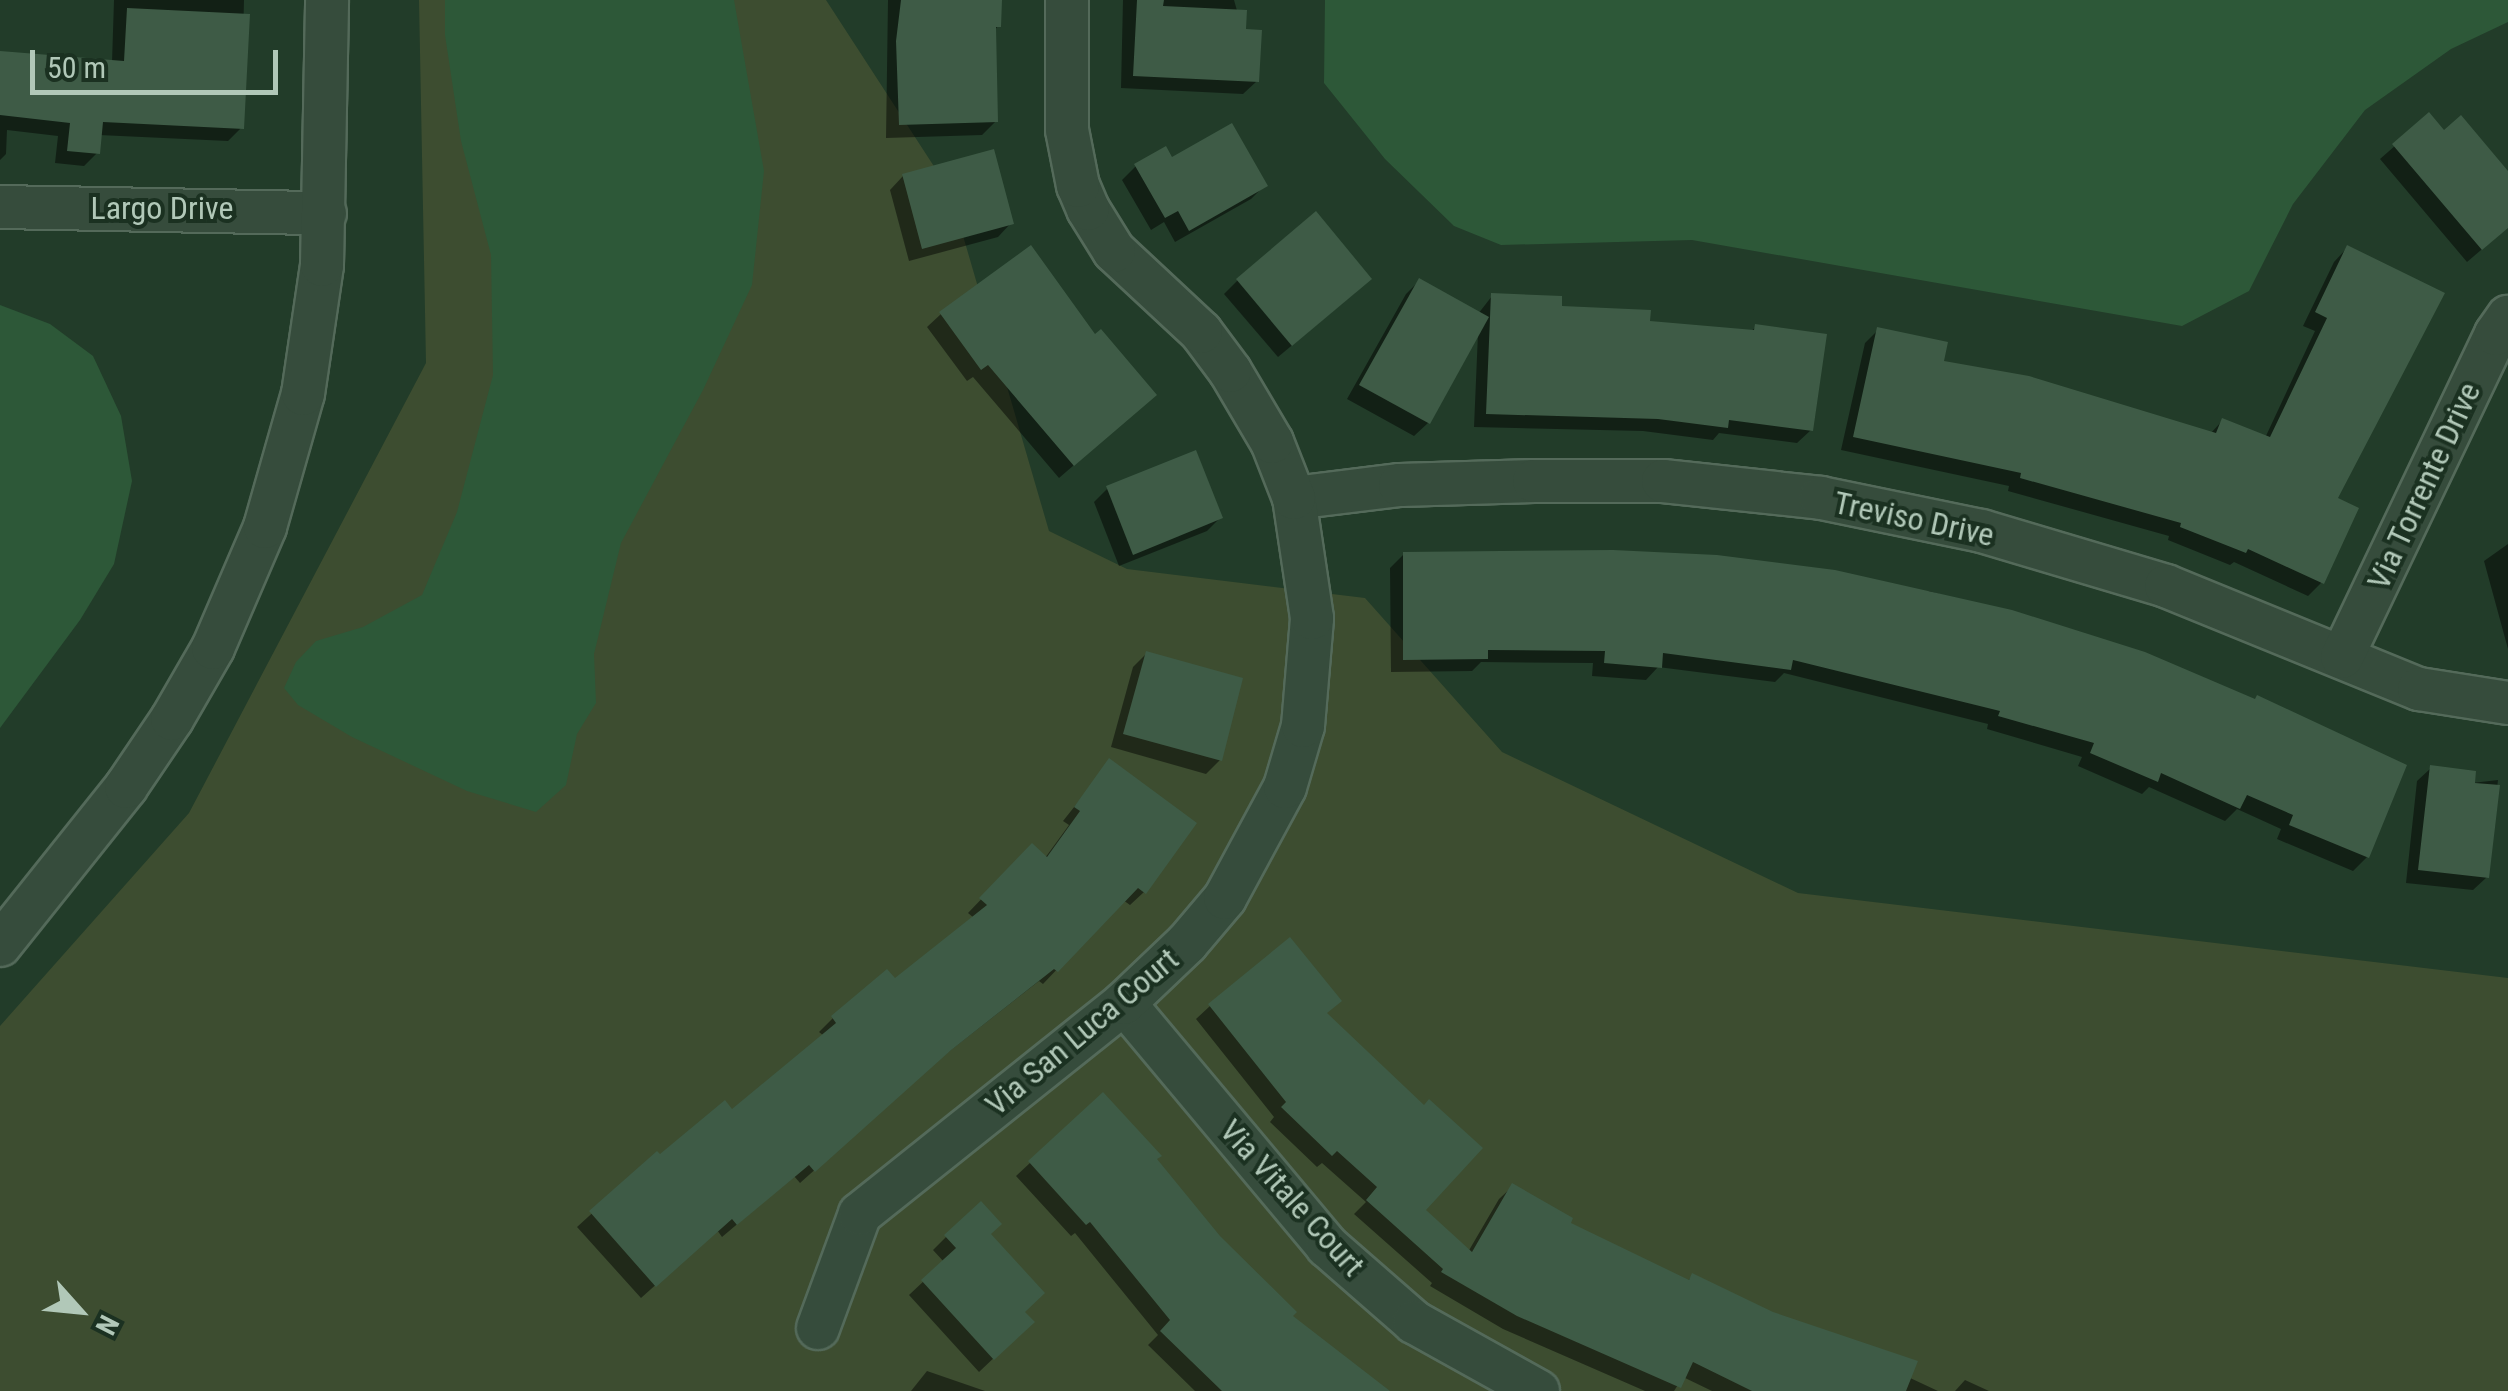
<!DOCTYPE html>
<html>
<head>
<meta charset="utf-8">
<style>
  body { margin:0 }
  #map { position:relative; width:2508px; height:1391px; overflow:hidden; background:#223c29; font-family:"Roboto Condensed",sans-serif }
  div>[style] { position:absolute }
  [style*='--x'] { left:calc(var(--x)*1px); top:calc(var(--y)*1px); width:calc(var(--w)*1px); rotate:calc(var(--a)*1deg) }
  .green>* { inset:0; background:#3d4d30 }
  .water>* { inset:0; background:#2d5838 }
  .shadow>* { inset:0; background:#0007 }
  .building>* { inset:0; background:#3e5b46 }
  .roads { filter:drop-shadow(2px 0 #546a5a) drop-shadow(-2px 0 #546a5a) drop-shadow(0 2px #546a5a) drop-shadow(0 -2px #546a5a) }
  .minor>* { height:42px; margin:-21px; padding:0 21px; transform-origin:21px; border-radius:21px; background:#364c3c }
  span { translate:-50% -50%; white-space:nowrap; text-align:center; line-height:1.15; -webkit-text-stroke:8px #1b3121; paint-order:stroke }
  .street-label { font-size:32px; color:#b1c8b8 }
  .north { position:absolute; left:30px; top:1261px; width:100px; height:100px; -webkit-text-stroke:8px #1b3121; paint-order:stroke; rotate:117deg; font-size:28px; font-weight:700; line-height:40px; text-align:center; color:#b1c8b8 }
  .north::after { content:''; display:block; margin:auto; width:35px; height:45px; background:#b1c8b8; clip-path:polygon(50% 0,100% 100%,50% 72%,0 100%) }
  .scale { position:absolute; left:30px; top:50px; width:248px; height:45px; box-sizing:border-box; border:5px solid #b1c8b8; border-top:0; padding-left:12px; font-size:30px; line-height:35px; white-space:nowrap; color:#b1c8b8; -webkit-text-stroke:8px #1b3121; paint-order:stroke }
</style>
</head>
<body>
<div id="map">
  <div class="green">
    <div style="clip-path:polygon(419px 0,826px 0,950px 191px,1049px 531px,1127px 569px,1365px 598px,1502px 752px,1798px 893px,2508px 978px,2508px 1391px,0 1391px,0 1026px,189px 813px,426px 363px)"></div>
  </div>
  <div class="water">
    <div style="clip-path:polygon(445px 0,734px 0,764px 171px,752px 285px,703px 390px,621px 543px,594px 654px,596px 703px,577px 734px,566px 785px,536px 812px,467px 791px,352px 737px,298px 705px,284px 688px,296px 662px,316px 641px,363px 627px,422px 595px,457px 512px,493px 375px,491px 255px,461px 141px,445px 35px)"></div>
    <div style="clip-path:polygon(1325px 0,2508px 0,2508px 22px,2451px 49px,2365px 110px,2293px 204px,2249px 291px,2182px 326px,1692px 240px,1501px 245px,1454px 226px,1385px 159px,1324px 83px)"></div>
    <div style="clip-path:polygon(0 305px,50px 324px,93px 356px,121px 416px,132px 481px,114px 564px,80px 620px,0 728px)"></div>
  </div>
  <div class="shadow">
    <div style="clip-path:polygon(114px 0,244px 0,241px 128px,228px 141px,99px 135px,97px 153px,84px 166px,55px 163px,58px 136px,7px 130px,6px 154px,0 160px,0 54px,112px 62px)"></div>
    <div style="clip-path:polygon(888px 0,1000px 0,998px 26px,994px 31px,996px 121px,982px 135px,886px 138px)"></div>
    <div style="clip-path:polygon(1123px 0,1234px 0,1257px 81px,1243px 94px,1121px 88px)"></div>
    <div style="clip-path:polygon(2429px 116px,2444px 133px,2508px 174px,2508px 227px,2467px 262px,2380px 159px)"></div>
    <div style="clip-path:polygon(1171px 160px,1265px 185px,1251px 199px,1175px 242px,1164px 222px,1151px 230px,1122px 180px,1136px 166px)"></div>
    <div style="clip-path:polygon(903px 176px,1011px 223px,998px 237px,909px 261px,890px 190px)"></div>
    <div style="clip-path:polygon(2347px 248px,2335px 499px,2321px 583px,2308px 596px,2234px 562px,2230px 565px,2168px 540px,2169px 536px,2008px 491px,2009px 486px,1841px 450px,1865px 343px,1878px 330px,1941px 363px,2210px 434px,2222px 421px,2265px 438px,2315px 331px,2303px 326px,2334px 262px)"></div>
    <div style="clip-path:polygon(1238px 280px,1356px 292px,1278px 357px,1224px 294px)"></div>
    <div style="clip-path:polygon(1419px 281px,1478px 314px,1492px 296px,1648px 323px,1750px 332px,1756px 327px,1811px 430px,1797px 443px,1719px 433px,1713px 440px,1643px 431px,1474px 427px,1478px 333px,1428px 423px,1414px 436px,1347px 399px,1406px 294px)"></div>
    <div style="clip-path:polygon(941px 314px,1140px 408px,1059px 478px,973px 377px,967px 381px,927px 327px)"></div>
    <div style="clip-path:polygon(1107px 489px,1220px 518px,1207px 531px,1119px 566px,1094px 502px)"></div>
    <div style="clip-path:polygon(2508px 544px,2508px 649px,2484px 561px)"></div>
    <div style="clip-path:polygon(1404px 554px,1925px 594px,1929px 591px,2144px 654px,2404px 766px,2367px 857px,2353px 871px,2277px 839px,2281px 829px,2237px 809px,2225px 821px,2149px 787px,2142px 794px,2078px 766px,2082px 757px,1987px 729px,1988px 724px,1784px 673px,1775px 682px,1658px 667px,1646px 680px,1592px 676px,1593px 663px,1481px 662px,1472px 671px,1391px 672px,1390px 568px)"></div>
    <div style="clip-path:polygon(1146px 654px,1220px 760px,1206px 774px,1111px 747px,1133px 667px)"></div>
    <div style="clip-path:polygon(1110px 762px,1144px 892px,1130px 905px,1123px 900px,1043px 984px,1039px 981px,933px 1064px,800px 1183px,794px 1176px,722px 1237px,717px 1230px,641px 1298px,577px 1227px,656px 1155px,659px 1158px,732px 1112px,824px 1036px,819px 1032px,833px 1018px,894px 981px,974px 918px,968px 913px,1032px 846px,1045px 858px,1069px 825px,1063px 821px)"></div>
    <div style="clip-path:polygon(2431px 768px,2472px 783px,2498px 780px,2487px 877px,2473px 890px,2406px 883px,2417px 781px)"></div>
    <div style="clip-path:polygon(1210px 1006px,1325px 1015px,1423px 1210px,1468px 1252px,1499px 1199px,1513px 1186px,1567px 1224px,1687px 1282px,1692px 1276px,1938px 1391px,1712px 1391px,1683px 1377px,1674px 1391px,1645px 1391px,1503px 1329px,1430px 1286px,1432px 1283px,1354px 1214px,1366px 1202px,1322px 1163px,1317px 1167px,1270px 1122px,1274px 1117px,1196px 1019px)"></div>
    <div style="clip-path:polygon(1103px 1095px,1219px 1238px,1289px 1316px,1378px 1391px,1195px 1391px,1148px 1345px,1158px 1335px,1075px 1233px,1071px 1236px,1016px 1176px)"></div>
    <div style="clip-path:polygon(988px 1235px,1022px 1312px,1018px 1335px,979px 1372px,909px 1295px,944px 1262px,933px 1250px,946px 1237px)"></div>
    <div style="clip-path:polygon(927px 1371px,985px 1391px,911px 1391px)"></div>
    <div style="clip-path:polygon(1965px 1380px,1989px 1391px,1955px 1391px)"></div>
  </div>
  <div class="building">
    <div style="clip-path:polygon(901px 0,1002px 0,1001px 27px,996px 27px,998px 122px,899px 125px,896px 41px)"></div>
    <div style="clip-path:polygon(1137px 0,1164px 0,1163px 6px,1247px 10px,1246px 29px,1262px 30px,1259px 82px,1133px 76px)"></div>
    <div style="clip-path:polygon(127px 8px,250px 14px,244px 129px,103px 122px,100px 154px,67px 151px,70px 123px,0 115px,0 51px,124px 61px)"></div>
    <div style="clip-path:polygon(2429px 112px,2444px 130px,2461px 115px,2508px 171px,2508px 228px,2482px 250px,2392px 144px)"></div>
    <div style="clip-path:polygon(1232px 123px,1268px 186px,1189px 231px,1178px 211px,1165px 218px,1134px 164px,1166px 146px,1172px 157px)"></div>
    <div style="clip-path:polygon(994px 149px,1014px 224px,922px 249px,902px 174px)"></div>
    <div style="clip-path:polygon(1316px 211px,1372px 279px,1292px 346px,1236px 279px)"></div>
    <div style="clip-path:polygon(1031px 245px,1095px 334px,1101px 329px,1157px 395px,1074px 466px,988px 365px,981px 370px,939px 312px)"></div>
    <div style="clip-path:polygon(2347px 245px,2445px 293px,2338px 498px,2359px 508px,2324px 584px,2248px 549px,2246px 553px,2180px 527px,2181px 523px,2020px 478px,2021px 473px,1853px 437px,1877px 327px,1948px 342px,1944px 361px,2029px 376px,2216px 433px,2222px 418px,2270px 437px,2327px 318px,2315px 312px)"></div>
    <div style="clip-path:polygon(1419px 278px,1489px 317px,1430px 424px,1359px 385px)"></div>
    <div style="clip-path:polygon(1491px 293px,1562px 296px,1562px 306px,1651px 310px,1650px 321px,1754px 330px,1755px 324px,1827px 334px,1813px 431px,1729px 420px,1728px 428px,1658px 419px,1486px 414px)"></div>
    <div style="clip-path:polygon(1196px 450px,1223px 518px,1133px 555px,1106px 486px)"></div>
    <div style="clip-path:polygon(1613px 550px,1717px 555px,1835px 570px,2012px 610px,2145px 652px,2255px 699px,2257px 695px,2407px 765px,2369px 858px,2289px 825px,2293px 815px,2247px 795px,2240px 809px,2161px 773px,2158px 782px,2090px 753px,2094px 743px,1998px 716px,2000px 711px,1793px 660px,1791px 670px,1663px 653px,1662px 668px,1604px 663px,1605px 651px,1488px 650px,1488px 659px,1403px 660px,1403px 552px)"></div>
    <div style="clip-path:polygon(1146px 651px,1243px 678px,1222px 761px,1123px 734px)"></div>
    <div style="clip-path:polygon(1109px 758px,1197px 823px,1146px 894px,1138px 888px,1058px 972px,1054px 969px,950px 1051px,815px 1172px,809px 1165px,737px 1225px,732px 1219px,656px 1287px,589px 1211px,657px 1151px,660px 1154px,725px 1100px,732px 1109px,836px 1023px,831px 1016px,887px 969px,895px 978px,987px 905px,979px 898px,1032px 843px,1047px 857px,1080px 811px,1074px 807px)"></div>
    <div style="clip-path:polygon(2430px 765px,2476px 771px,2475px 783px,2500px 785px,2489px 878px,2418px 870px)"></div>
    <div style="clip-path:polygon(1290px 937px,1342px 1001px,1327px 1013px,1424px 1105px,1429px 1099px,1483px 1148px,1426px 1210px,1472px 1252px,1512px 1183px,1573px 1218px,1571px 1223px,1689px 1280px,1692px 1273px,1773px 1312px,1918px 1361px,1906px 1391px,1752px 1391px,1693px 1362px,1681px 1388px,1517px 1316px,1441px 1272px,1443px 1269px,1366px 1200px,1377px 1187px,1337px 1151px,1332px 1156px,1281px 1107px,1286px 1102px,1208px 1004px)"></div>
    <div style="clip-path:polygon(1103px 1092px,1162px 1156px,1157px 1159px,1220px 1236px,1297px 1312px,1293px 1316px,1390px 1391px,1222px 1391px,1160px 1331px,1170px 1320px,1090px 1222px,1086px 1225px,1028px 1161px)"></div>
    <div style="clip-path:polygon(981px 1201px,1002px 1224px,991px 1234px,1045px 1293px,1025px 1312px,1035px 1322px,994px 1360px,921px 1280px,956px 1248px,944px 1235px)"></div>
  </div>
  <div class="roads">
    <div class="minor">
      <div style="--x:0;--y:207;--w:325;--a:1.1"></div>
      <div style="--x:1294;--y:498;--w:107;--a:-7"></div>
      <div style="--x:1400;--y:485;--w:134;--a:-1.7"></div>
      <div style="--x:1534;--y:481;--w:129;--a:0"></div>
      <div style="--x:1663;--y:481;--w:159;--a:6.1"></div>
      <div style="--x:1821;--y:498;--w:164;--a:11.6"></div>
      <div style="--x:1982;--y:531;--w:192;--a:16.6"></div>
      <div style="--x:2166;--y:586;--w:273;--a:22.2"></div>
      <div style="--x:2419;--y:689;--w:90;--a:8.9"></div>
      <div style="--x:2342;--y:657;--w:358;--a:-64.5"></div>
      <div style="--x:2496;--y:334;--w:21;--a:-55"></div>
      <div style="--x:0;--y:945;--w:202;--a:-51.4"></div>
      <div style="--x:126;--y:787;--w:82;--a:-55.9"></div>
      <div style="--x:172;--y:719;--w:82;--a:-60"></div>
      <div style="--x:213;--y:648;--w:132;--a:-66.7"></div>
      <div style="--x:265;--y:527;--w:138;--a:-74.1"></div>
      <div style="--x:303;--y:394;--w:130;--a:-81.6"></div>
      <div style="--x:322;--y:265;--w:265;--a:-88.9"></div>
      <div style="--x:1124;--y:1003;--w:317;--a:50.1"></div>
      <div style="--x:1327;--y:1246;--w:116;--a:41.1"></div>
      <div style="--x:1414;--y:1322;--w:142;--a:29.1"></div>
      <div style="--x:818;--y:1328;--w:121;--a:-69.8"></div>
      <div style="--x:860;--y:1214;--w:338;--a:-38.6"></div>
      <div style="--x:1124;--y:1003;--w:87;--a:-43.6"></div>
      <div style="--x:1187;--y:943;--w:59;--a:-49.8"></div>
      <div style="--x:1225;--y:898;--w:126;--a:-61.6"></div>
      <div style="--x:1285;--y:787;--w:64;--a:-73.6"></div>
      <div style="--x:1303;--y:726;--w:108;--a:-85.2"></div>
      <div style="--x:1312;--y:618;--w:121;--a:-98.5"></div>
      <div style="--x:1294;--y:498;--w:60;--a:-111.4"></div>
      <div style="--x:1272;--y:442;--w:82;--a:-120.6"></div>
      <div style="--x:1230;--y:371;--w:49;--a:-126.6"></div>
      <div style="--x:1201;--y:332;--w:119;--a:-137"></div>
      <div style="--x:1114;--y:251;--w:49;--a:-121.8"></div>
      <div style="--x:1088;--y:209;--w:25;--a:-113"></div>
      <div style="--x:1078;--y:186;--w:57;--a:-101.1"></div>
      <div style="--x:1067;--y:130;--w:130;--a:-90"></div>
    </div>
  </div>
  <div class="street-label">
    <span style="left:162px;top:208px">Largo Drive</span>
    <span style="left:2424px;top:486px;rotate:-65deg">Via Torrente Drive</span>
    <span style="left:1914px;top:519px;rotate:12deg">Treviso Drive</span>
    <span style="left:1082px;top:1032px;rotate:-40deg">Via San Luca Court</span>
    <span style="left:1292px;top:1198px;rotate:48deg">Via Vitale Court</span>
  </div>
  <div class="north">N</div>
  <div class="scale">50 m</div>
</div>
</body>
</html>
